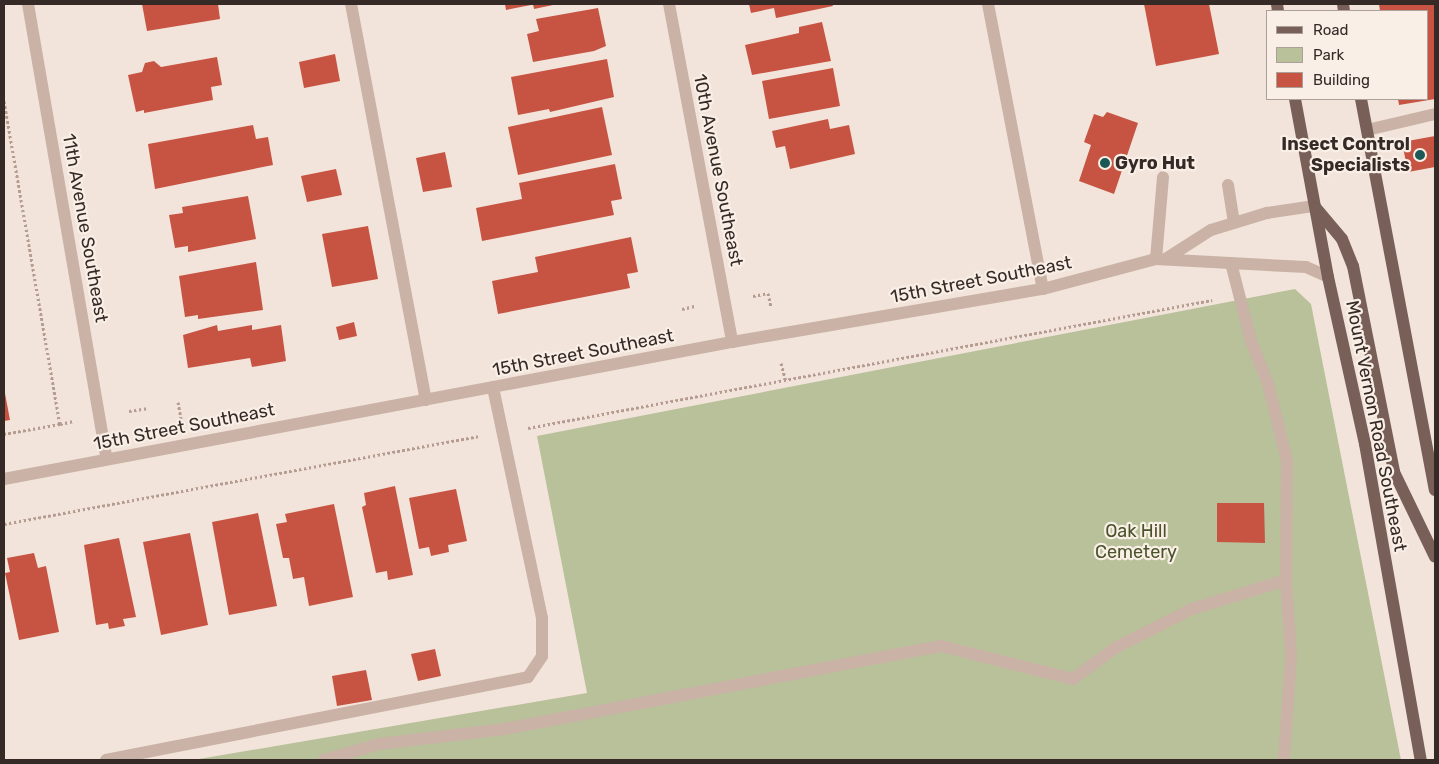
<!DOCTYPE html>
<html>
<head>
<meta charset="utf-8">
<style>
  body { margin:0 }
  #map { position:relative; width:1439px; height:764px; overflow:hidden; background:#f2e4da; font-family:Rubik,sans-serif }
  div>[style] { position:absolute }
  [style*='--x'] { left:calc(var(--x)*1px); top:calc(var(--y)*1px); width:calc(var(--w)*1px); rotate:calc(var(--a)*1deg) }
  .green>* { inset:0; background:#b8c19a }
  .building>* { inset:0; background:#c75443 }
  .path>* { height:3px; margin-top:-1.5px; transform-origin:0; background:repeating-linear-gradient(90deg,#b69c90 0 2.5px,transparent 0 5px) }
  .lane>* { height:12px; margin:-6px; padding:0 6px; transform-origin:6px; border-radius:6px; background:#cab2a6 }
  .street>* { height:12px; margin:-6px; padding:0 6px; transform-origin:6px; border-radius:6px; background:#cab2a6 }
  .primary>* { height:12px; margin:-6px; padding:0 6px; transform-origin:6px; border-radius:6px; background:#785f58 }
  .dots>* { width:14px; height:14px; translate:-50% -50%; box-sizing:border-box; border:2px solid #f9efe6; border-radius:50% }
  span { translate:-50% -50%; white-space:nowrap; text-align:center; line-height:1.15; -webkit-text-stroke:4.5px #f9efe6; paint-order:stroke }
  .poi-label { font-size:18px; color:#362a27; font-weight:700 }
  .right { translate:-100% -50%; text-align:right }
  .left { translate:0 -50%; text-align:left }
  .street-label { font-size:18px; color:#362a27 }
  .park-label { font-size:18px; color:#4a542a }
  .frame { position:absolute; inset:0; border:5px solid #362a27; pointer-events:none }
  .legend { position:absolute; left:1266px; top:10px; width:162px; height:90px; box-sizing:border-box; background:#f9efe6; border:1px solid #aba09a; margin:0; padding:6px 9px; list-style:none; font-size:15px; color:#362a27 }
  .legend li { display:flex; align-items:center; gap:10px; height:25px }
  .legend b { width:25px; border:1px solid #aba09a }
</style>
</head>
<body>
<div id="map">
  <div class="green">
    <div style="clip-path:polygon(1295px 289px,1311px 304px,1401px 760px,193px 760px,587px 693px,537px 436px)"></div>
  </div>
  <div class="building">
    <div style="clip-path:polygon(142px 4px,218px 4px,220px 19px,147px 31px)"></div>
    <div style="clip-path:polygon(505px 4px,531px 4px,531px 5px,506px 10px)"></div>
    <div style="clip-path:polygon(533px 4px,553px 4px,553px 5px,534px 9px)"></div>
    <div style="clip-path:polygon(749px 4px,832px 4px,833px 6px,776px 18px,774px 8px,751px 13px)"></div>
    <div style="clip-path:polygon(1144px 4px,1209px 4px,1219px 54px,1156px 66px)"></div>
    <div style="clip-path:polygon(1379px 4px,1435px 4px,1435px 99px,1399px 105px,1398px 99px,1428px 99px,1428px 11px,1380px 11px)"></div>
    <div style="clip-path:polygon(598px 8px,606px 46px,594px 51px,533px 62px,527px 34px,539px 31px,536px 19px)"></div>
    <div style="clip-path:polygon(822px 22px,831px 61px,752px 75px,745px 45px,799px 33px,799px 27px)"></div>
    <div style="clip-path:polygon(335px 54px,340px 81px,304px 88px,299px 62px)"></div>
    <div style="clip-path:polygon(217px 57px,222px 85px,211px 87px,213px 100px,144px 113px,144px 110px,136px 112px,128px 75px,142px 72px,145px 63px,154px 61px,161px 67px)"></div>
    <div style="clip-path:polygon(607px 59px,614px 97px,550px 112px,549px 109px,518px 115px,511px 77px)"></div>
    <div style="clip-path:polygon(833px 68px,840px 106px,769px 119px,762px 81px)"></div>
    <div style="clip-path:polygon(602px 107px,612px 155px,518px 175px,508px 127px)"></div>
    <div style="clip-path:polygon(1107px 112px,1138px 123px,1114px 194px,1079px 181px,1091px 145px,1084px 142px,1094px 114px,1103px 117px)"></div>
    <div style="clip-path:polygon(828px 119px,830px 129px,849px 125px,855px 154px,790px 169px,785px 146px,776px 148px,772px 131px)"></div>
    <div style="clip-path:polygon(253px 125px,256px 139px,268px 137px,273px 165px,155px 189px,148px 144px)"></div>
    <div style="clip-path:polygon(1435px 136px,1435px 167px,1408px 172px,1402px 142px)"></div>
    <div style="clip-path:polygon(445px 152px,452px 187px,423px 192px,416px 158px)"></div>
    <div style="clip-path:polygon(615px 164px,622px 199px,611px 201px,614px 215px,482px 241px,476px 208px,522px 199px,519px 183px)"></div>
    <div style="clip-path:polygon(336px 169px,342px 195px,307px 202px,301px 176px)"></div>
    <div style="clip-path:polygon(248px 196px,256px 239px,188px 252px,188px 246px,175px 248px,169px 215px,183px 213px,182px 207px)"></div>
    <div style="clip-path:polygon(368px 226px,378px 279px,332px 287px,322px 234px)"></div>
    <div style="clip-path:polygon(631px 237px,638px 272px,627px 274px,630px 288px,498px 314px,492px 281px,538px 272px,535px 257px)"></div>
    <div style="clip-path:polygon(256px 262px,263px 310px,198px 319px,198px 315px,185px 317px,179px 276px)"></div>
    <div style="clip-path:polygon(354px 322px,357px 336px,339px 340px,336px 327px)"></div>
    <div style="clip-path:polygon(217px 325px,218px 331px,252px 325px,252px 330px,281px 325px,286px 361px,252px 367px,250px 358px,188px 368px,183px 335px)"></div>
    <div style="clip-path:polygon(4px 388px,10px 420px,4px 421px)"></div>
    <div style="clip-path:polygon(395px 486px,413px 575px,388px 580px,387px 571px,376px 573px,362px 507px,366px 505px,364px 493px)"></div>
    <div style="clip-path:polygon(456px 489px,467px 541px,448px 545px,449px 552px,431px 556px,429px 547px,419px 549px,409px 498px)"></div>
    <div style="clip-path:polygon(1217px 503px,1264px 503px,1265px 543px,1217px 542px)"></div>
    <div style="clip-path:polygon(334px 504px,353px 597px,309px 606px,304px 577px,293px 579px,289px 558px,283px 558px,276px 524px,287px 522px,285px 514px)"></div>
    <div style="clip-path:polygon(258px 513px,277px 606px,229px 615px,212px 522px)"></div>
    <div style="clip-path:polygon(190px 533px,208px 625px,161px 635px,143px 542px)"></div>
    <div style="clip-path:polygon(119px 538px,136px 617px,123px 619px,125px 626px,109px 629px,108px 623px,96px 625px,84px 545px)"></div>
    <div style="clip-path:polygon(34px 553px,38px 568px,46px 566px,59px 632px,19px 640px,5px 573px,10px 572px,7px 558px)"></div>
    <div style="clip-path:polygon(435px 649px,441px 676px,418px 681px,411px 654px)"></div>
    <div style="clip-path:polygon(366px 670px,372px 700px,337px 706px,332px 676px)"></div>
  </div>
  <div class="path">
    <div style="--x:4;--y:101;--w:328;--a:80.2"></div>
    <div style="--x:60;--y:424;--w:57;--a:169.9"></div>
    <div style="--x:753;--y:296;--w:15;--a:-11"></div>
    <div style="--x:768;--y:293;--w:14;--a:78"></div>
    <div style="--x:682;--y:309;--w:13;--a:-13"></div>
    <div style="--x:781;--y:363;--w:20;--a:75"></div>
    <div style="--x:178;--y:402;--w:17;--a:80"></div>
    <div style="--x:129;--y:411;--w:18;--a:-9"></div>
    <div style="--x:60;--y:424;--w:14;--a:-12"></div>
    <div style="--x:528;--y:428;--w:696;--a:-10.6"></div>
    <div style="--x:4;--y:524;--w:482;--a:-10.5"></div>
  </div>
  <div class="lane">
    <div style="--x:351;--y:4;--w:403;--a:79.3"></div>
    <div style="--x:988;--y:4;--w:290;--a:79.1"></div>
    <div style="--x:1367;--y:130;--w:70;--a:-13.2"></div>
    <div style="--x:1228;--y:185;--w:37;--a:81"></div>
    <div style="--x:1156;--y:259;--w:82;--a:-85.1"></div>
    <div style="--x:1231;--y:263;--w:81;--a:75.6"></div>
    <div style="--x:1251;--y:341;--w:46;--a:68.4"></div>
    <div style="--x:1268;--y:384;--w:78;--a:76"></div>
    <div style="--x:1287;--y:460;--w:120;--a:90.5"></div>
    <div style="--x:1286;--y:580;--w:76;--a:86.2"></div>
    <div style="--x:1291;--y:656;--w:104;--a:93.9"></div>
    <div style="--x:106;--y:760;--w:430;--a:-11.1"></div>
    <div style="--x:528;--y:677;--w:25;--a:-56"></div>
    <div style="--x:542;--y:656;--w:38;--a:-90"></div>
    <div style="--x:542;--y:618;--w:236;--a:-102"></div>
    <div style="--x:324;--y:760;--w:57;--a:-16.2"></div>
    <div style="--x:379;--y:744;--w:127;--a:-6.8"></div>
    <div style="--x:505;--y:729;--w:444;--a:-10.8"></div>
    <div style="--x:941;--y:646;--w:136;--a:14"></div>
    <div style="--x:1073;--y:679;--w:52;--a:-36.4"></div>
    <div style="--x:1115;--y:648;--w:86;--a:-26.9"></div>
    <div style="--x:1192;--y:609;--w:98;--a:-17.1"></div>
  </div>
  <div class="street">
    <div style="--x:28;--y:4;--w:462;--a:80.2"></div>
    <div style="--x:669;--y:4;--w:344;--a:79.4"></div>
    <div style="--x:1167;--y:258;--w:52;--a:-32.5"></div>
    <div style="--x:1211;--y:230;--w:59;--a:-16.9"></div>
    <div style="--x:1267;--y:213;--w:48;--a:-8.5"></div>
    <div style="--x:4;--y:479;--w:741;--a:-10.66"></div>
    <div style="--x:732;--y:342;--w:315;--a:-9.7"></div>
    <div style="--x:1043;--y:289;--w:117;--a:-14.9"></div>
    <div style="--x:1156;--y:259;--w:150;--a:3.1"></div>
    <div style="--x:1306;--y:267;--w:24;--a:24"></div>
  </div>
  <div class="primary">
    <div style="--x:1277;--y:4;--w:7;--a:82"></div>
    <div style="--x:1343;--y:4;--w:7;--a:82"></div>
    <div style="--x:1295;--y:99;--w:181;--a:79.5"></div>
    <div style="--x:1328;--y:277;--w:171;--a:77.5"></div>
    <div style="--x:1365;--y:444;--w:321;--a:80"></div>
    <div style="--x:1361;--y:99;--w:398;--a:79.3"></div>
    <div style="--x:1316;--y:208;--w:40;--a:50"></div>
    <div style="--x:1342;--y:239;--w:29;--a:68"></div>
    <div style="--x:1353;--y:266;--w:210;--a:78.7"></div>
    <div style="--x:1394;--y:472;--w:94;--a:64.2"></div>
  </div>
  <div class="dots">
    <div style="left:1420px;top:155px;background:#1c5855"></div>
    <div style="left:1105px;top:163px;background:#1c5855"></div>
  </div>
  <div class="poi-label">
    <span class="right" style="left:1410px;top:155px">Insect Control<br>Specialists</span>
    <span class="left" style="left:1115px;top:163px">Gyro Hut</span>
  </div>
  <div class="street-label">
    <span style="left:718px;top:170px;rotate:79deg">10th Avenue Southeast</span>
    <span style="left:85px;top:228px;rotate:80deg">11th Avenue Southeast</span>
    <span style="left:981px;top:280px;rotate:-11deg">15th Street Southeast</span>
    <span style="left:583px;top:353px;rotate:-11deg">15th Street Southeast</span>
    <span style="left:1376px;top:426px;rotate:79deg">Mount Vernon Road Southeast</span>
    <span style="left:184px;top:427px;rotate:-11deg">15th Street Southeast</span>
  </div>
  <div class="park-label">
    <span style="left:1136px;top:542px">Oak Hill<br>Cemetery</span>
  </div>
  <div class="frame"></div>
  <ul class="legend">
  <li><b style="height:6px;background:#785f58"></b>Road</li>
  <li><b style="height:14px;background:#b8c19a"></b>Park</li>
  <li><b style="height:14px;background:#c75443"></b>Building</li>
  </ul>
</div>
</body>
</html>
